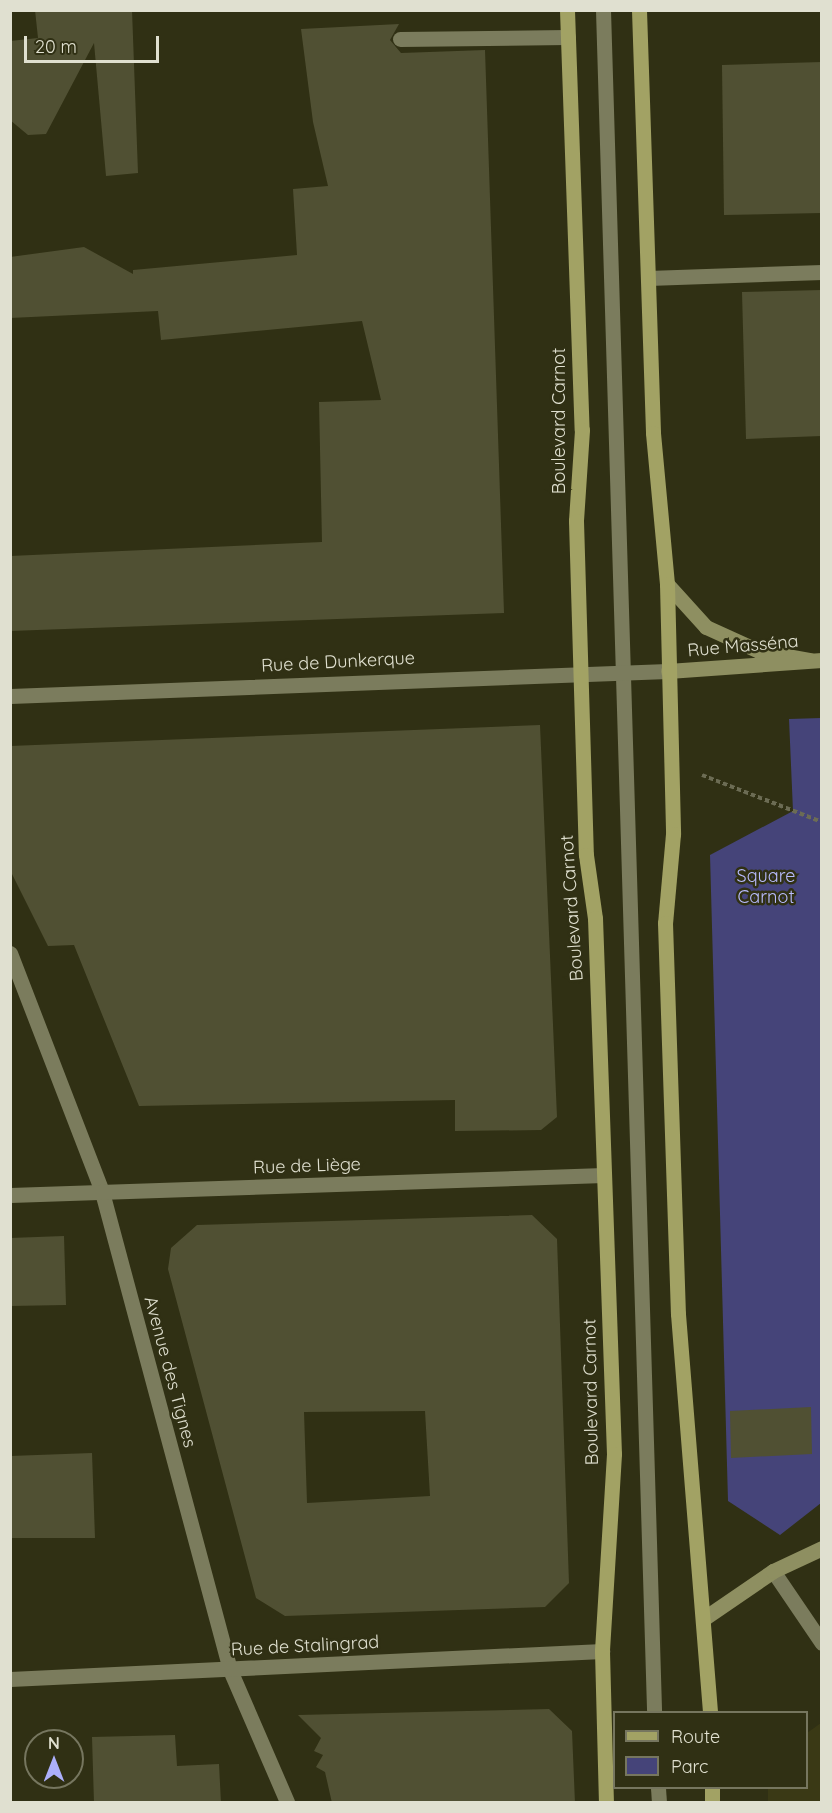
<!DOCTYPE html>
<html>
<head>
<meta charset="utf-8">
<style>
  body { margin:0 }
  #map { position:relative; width:832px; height:1813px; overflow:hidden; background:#303014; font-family:Quicksand,sans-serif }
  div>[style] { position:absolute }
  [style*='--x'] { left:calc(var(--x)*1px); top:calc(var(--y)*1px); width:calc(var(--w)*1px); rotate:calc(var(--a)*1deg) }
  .built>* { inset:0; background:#3a3915 }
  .green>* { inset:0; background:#454479 }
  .building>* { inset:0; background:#505033 }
  .path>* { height:4px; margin-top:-2px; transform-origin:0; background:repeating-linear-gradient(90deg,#6c6c54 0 4.5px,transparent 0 7.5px) }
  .service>* { height:15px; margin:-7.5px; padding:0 7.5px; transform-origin:7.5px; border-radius:7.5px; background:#7b7c5d }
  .minor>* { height:15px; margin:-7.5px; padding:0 7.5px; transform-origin:7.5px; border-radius:7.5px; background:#7b7c5d }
  .secondary>* { height:15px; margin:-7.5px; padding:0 7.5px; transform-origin:7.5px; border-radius:7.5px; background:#8e8f61 }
  .primary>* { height:15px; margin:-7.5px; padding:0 7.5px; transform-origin:7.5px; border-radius:7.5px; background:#a2a264 }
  span { translate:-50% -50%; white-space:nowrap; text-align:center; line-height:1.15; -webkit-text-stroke:5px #303014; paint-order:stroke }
  .street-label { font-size:18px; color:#e0e0d0 }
  .park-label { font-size:18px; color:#b9bcff }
  .frame { position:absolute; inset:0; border:12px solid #e0e0d0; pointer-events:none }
  .legend { position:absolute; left:613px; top:1711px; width:195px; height:78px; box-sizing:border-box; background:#303014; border:2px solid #76765f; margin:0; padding:8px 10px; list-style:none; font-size:18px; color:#e0e0d0 }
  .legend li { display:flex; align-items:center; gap:12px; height:30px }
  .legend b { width:30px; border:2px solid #76765f }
  .north { position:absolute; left:24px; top:1729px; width:60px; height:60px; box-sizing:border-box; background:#303014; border:2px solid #76765f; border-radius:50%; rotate:0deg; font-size:16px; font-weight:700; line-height:24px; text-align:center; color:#e0e0d0 }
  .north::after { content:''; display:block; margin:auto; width:21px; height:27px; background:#acaffb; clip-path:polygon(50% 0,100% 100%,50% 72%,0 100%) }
  .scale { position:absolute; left:24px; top:36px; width:135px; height:27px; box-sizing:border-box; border:3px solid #e0e0d0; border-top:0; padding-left:8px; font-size:18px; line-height:21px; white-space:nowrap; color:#e0e0d0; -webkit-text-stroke:4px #303014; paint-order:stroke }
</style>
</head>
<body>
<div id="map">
  <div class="built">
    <div style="clip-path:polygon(821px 1723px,821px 1802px,768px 1802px,768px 1788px,806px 1788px,807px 1733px)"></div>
  </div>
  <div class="green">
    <div style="clip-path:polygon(821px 718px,821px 1503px,780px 1535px,728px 1501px,710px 855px,793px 811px,789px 719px)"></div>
  </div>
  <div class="building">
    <div style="clip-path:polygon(35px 10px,132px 10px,138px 173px,106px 176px,94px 43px,46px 134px,28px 135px,10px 120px,10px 41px,38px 38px)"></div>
    <div style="clip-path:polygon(399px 24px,390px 40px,401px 53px,485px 50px,504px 613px,10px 631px,10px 556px,322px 542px,319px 402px,381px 400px,362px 321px,161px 340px,158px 311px,10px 318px,10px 257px,84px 247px,133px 274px,133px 270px,297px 255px,293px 189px,328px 186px,313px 122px,301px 29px)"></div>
    <div style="clip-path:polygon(822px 62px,822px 213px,724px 215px,722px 65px)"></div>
    <div style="clip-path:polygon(822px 290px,822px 436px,746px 439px,742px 292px)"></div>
    <div style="clip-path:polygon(540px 725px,557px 1117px,541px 1130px,455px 1131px,455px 1100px,139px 1106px,74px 945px,48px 946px,10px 870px,10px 746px)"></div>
    <div style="clip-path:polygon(evenodd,532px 1215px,557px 1239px,569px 1583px,545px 1607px,285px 1616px,256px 1598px,168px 1269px,171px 1248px,197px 1225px,532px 1215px,425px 1411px,430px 1496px,307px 1503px,304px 1412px,425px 1411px)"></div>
    <div style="clip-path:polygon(64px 1236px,66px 1305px,10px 1306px,10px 1238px)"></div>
    <div style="clip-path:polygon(811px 1407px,812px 1454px,731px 1458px,730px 1411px)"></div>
    <div style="clip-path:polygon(92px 1453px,95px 1538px,10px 1538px,10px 1456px)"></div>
    <div style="clip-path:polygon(549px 1709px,572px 1731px,575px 1803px,332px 1803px,325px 1772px,316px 1767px,323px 1755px,314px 1751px,321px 1738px,298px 1715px)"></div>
    <div style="clip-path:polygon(175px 1735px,177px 1766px,219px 1764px,221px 1803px,94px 1803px,92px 1737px)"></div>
  </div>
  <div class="path">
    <div style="--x:702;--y:775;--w:129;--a:21.4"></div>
  </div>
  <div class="service">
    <div style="--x:603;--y:10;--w:1703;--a:88.28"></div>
    <div style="--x:400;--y:39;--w:168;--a:-0.7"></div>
    <div style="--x:773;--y:1571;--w:87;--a:55.8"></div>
    <div style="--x:658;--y:1788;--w:14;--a:86"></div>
  </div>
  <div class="minor">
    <div style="--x:648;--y:278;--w:174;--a:-2"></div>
    <div style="--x:10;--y:696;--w:658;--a:-2.18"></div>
    <div style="--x:10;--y:953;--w:256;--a:68.9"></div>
    <div style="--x:102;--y:1192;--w:495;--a:75"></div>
    <div style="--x:230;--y:1670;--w:144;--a:66.6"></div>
    <div style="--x:10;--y:1195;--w:594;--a:-1.93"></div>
    <div style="--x:10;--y:1679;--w:593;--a:-2.71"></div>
  </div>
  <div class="secondary">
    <div style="--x:667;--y:584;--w:58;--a:47.8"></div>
    <div style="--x:706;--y:627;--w:58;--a:24.4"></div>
    <div style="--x:759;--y:651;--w:52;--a:10"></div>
    <div style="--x:668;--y:671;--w:154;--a:-4.1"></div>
    <div style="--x:703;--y:1619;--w:85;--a:-34.4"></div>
    <div style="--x:773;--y:1571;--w:54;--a:-25.1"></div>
  </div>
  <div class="primary">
    <div style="--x:567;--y:10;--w:420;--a:88"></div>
    <div style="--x:582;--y:430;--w:91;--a:93.8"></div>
    <div style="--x:576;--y:521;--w:334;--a:88.3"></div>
    <div style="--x:586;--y:855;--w:64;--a:81.9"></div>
    <div style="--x:595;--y:918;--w:536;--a:87.97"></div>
    <div style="--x:614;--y:1454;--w:197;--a:93.5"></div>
    <div style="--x:602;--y:1651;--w:151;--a:88.5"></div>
    <div style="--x:639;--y:10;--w:423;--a:88.1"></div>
    <div style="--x:653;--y:433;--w:152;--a:84.7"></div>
    <div style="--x:667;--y:584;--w:250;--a:88.6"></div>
    <div style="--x:673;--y:834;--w:89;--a:95.1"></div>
    <div style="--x:665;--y:923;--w:391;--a:88.1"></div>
    <div style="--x:678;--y:1314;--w:399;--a:85.4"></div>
    <div style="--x:712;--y:1788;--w:14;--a:90"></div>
  </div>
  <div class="street-label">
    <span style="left:559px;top:421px;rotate:-90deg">Boulevard Carnot</span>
    <span style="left:743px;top:646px;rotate:-5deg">Rue Masséna</span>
    <span style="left:338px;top:662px;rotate:-3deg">Rue de Dunkerque</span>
    <span style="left:572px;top:908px;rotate:-94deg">Boulevard Carnot</span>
    <span style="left:307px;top:1166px;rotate:-2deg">Rue de Liège</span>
    <span style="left:170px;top:1372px;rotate:75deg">Avenue des Tignes</span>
    <span style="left:591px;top:1392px;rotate:-91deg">Boulevard Carnot</span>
    <span style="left:305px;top:1646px;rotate:-3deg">Rue de Stalingrad</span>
  </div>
  <div class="park-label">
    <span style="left:766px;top:887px">Square<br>Carnot</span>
  </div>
  <div class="frame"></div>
  <ul class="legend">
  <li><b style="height:8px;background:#a2a264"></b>Route</li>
  <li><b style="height:16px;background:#454479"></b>Parc</li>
  </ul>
  <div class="north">N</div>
  <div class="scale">20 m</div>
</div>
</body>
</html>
